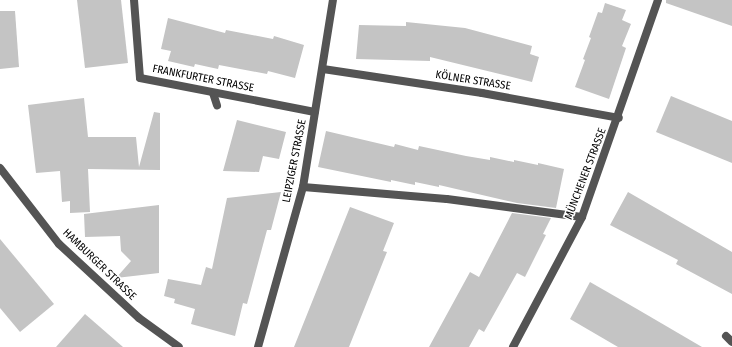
<!DOCTYPE html>
<html>
<head>
<meta charset="utf-8">
<style>
  body { margin:0 }
  #map { position:relative; width:732px; height:347px; overflow:hidden; background:#fff; font-family:"Fira Sans Condensed",sans-serif }
  div>[style] { position:absolute }
  [style*='--x'] { left:calc(var(--x)*1px); top:calc(var(--y)*1px); width:calc(var(--w)*1px); rotate:calc(var(--a)*1deg) }
  .building>* { inset:0; background:#c4c4c4 }
  .lane>* { height:8px; margin:-4px; padding:0 4px; transform-origin:4px; border-radius:4px; background:#545454 }
  .street>* { height:8px; margin:-4px; padding:0 4px; transform-origin:4px; border-radius:4px; background:#545454 }
  span { translate:-50% -50%; white-space:nowrap; text-align:center; line-height:1.15; -webkit-text-stroke:3px #fff; paint-order:stroke }
  .street-label { font-size:11px; color:#000 }
</style>
</head>
<body>
<div id="map">
  <div class="building">
    <div style="clip-path:polygon(77px 0,121px 0,128px 63px,85px 68px)"></div>
    <div style="clip-path:polygon(666px 0,732px 0,732px 26px,666px 3px)"></div>
    <div style="clip-path:polygon(605px 3px,626px 10px,622px 20px,631px 24px,622px 46px,626px 48px,609px 99px,575px 87px,585px 60px,583px 59px,591px 38px,589px 37px,598px 12px,602px 13px)"></div>
    <div style="clip-path:polygon(0 11px,15px 11px,19px 67px,0 69px)"></div>
    <div style="clip-path:polygon(168px 18px,225px 33px,226px 30px,273px 39px,274px 36px,304px 45px,295px 78px,268px 71px,267px 74px,219px 65px,218px 69px,195px 64px,194px 67px,168px 61px,171px 51px,161px 49px)"></div>
    <div style="clip-path:polygon(406px 22px,465px 28px,532px 46px,530px 54px,539px 57px,532px 82px,430px 57px,430px 61px,356px 59px,359px 25px,406px 26px)"></div>
    <div style="clip-path:polygon(671px 96px,732px 121px,732px 163px,656px 132px)"></div>
    <div style="clip-path:polygon(84px 98px,88px 137px,136px 137px,139px 167px,154px 112px,160px 113px,160px 170px,88px 169px,90px 212px,70px 213px,70px 201px,62px 202px,60px 171px,36px 173px,28px 105px)"></div>
    <div style="clip-path:polygon(237px 120px,286px 132px,279px 159px,263px 156px,259px 172px,223px 171px)"></div>
    <div style="clip-path:polygon(326px 131px,394px 147px,395px 144px,418px 150px,419px 146px,466px 156px,490px 160px,490px 157px,514px 162px,514px 160px,538px 165px,538px 163px,564px 169px,556px 208px,517px 203px,439px 185px,439px 187px,415px 182px,415px 185px,391px 180px,391px 182px,318px 167px)"></div>
    <div style="clip-path:polygon(281px 192px,271px 230px,267px 230px,247px 304px,243px 303px,235px 336px,191px 324px,195px 309px,174px 303px,175px 299px,164px 296px,168px 279px,201px 285px,206px 267px,212px 269px,227px 198px)"></div>
    <div style="clip-path:polygon(628px 192px,732px 252px,732px 294px,676px 264px,678px 260px,610px 225px)"></div>
    <div style="clip-path:polygon(159px 205px,159px 273px,116px 278px,131px 261px,121px 251px,120px 236px,85px 237px,84px 214px)"></div>
    <div style="clip-path:polygon(350px 207px,394px 223px,383px 251px,387px 252px,349px 347px,294px 347px)"></div>
    <div style="clip-path:polygon(512px 213px,551px 218px,543px 234px,546px 235px,525px 277px,517px 273px,484px 332px,479px 329px,469px 347px,429px 347px,470px 272px,479px 277px)"></div>
    <div style="clip-path:polygon(0 239px,54px 304px,20px 332px,0 308px)"></div>
    <div style="clip-path:polygon(590px 282px,637px 309px,702px 347px,618px 347px,570px 319px)"></div>
    <div style="clip-path:polygon(85px 314px,123px 347px,56px 347px)"></div>
  </div>
  <div class="lane">
    <div style="--x:213;--y:93;--w:13;--a:72"></div>
    <div style="--x:303;--y:187;--w:144;--a:4.8"></div>
    <div style="--x:447;--y:199;--w:136;--a:7.6"></div>
    <div style="--x:726;--y:336;--w:8;--a:45"></div>
  </div>
  <div class="street">
    <div style="--x:134;--y:0;--w:78;--a:85.6"></div>
    <div style="--x:140;--y:78;--w:178;--a:11"></div>
    <div style="--x:323;--y:69;--w:161;--a:8.6"></div>
    <div style="--x:482;--y:93;--w:139;--a:10.3"></div>
    <div style="--x:0;--y:168;--w:96;--a:52.2"></div>
    <div style="--x:59;--y:244;--w:109;--a:42.8"></div>
    <div style="--x:139;--y:318;--w:49;--a:35.9"></div>
    <div style="--x:258;--y:347;--w:166;--a:-74.3"></div>
    <div style="--x:303;--y:187;--w:189;--a:-80.9"></div>
    <div style="--x:513;--y:347;--w:147;--a:-62"></div>
    <div style="--x:582;--y:217;--w:230;--a:-70.7"></div>
  </div>
  <div class="street-label">
    <span style="left:203px;top:79px;rotate:11deg">FRANKFURTER STRASSE</span>
    <span style="left:473px;top:81px;rotate:9deg">KÖLNER STRASSE</span>
    <span style="left:295px;top:161px;rotate:-79deg">LEIPZIGER STRASSE</span>
    <span style="left:586px;top:174px;rotate:-69deg">MÜNCHENER STRASSE</span>
    <span style="left:99px;top:265px;rotate:44deg">HAMBURGER STRASSE</span>
  </div>
</div>
</body>
</html>
